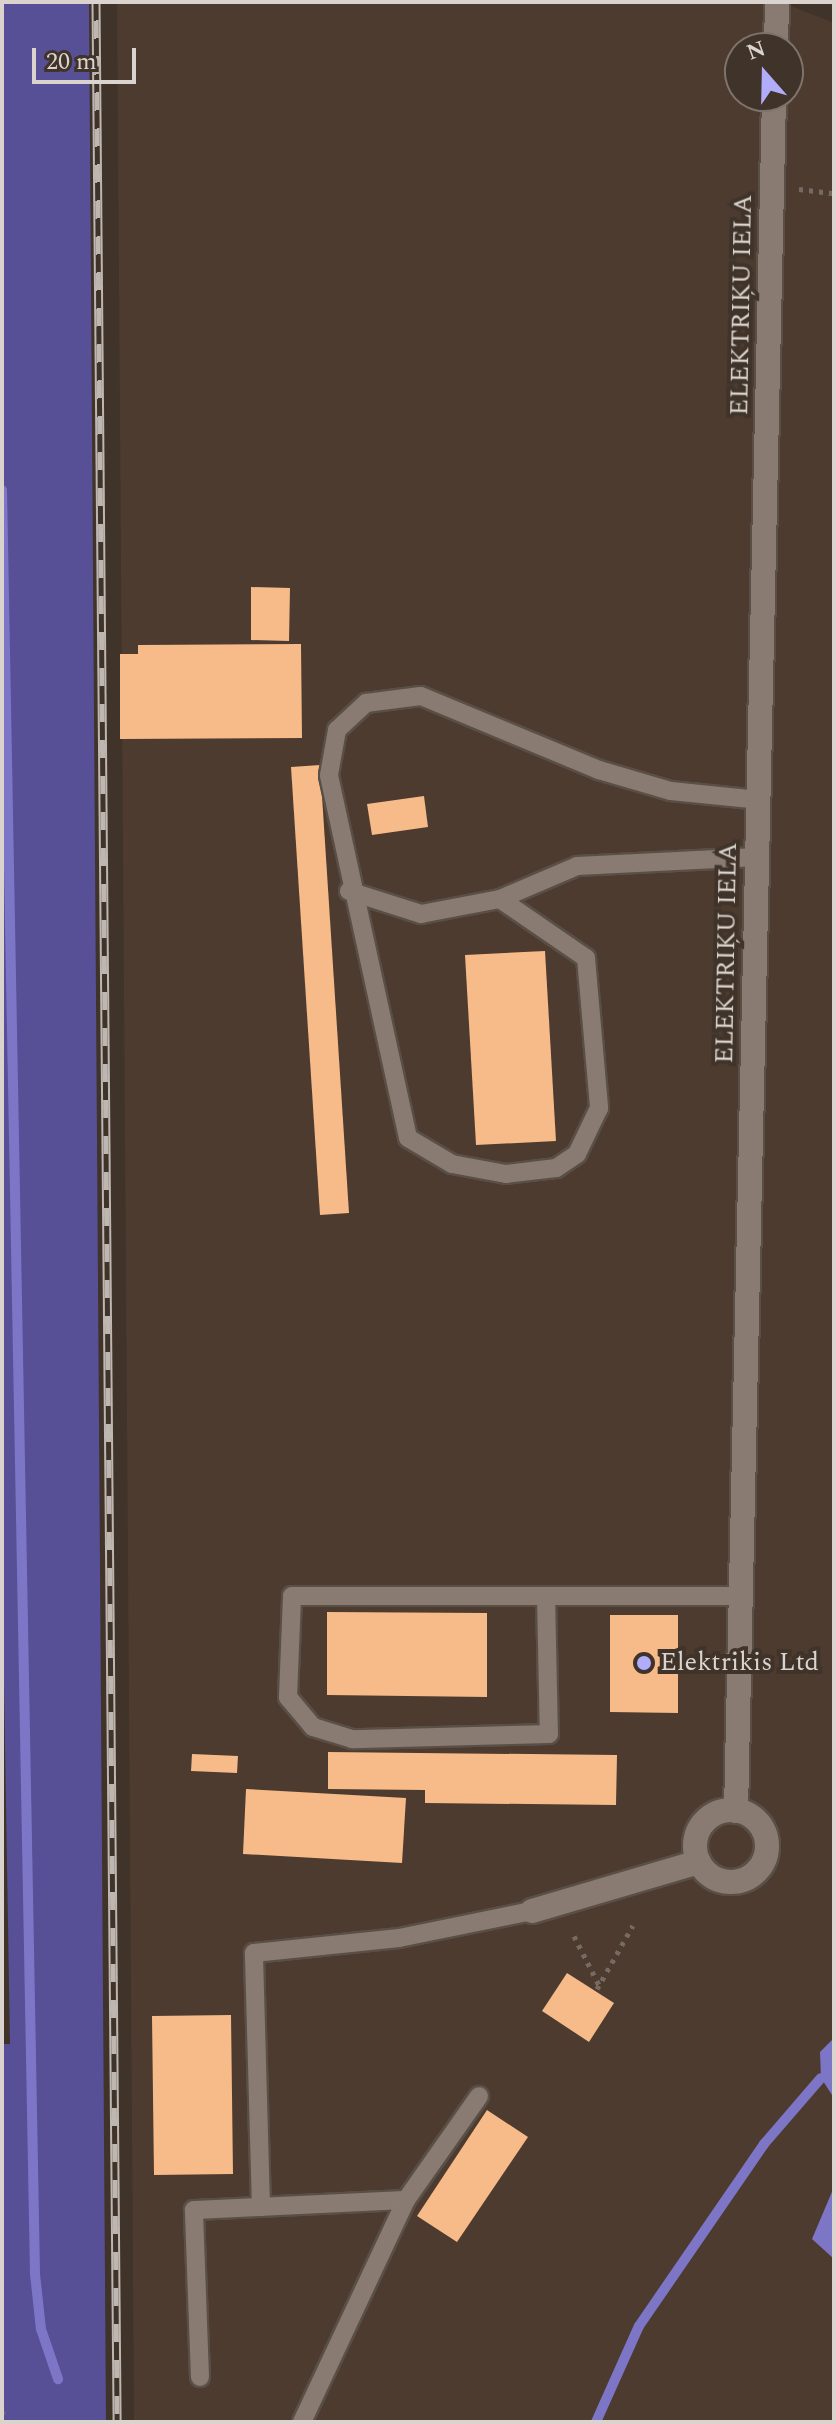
<!DOCTYPE html>
<html>
<head>
<meta charset="utf-8">
<style>
  body { margin:0 }
  #map { position:relative; width:836px; height:2424px; overflow:hidden; background:#3f332a; font-family:Spectral,serif }
  div>[style] { position:absolute }
  [style*='--x'] { left:calc(var(--x)*1px); top:calc(var(--y)*1px); width:calc(var(--w)*1px); rotate:calc(var(--a)*1deg) }
  .built>* { inset:0; background:#4c3b2e }
  .green>* { inset:0; background:#575096 }
  .water>* { inset:0; background:#7d76c6 }
  .stream>* { height:10px; margin:-5px; padding:0 5px; transform-origin:5px; border-radius:5px; background:#7d76c6 }
  .building>* { inset:0; background:#f7ba89 }
  .path>* { height:5px; margin-top:-2.5px; transform-origin:0; background:repeating-linear-gradient(90deg,#756b63 0 4px,transparent 0 10px) }
  .roads { filter:drop-shadow(2px 0 #594f47) drop-shadow(-2px 0 #594f47) drop-shadow(0 2px #594f47) drop-shadow(0 -2px #594f47) }
  .lane>* { height:18px; margin:-9px; padding:0 9px; transform-origin:9px; border-radius:9px; background:#897b71 }
  .street>* { height:24px; margin:-12px; padding:0 12px; transform-origin:12px; border-radius:12px; background:#897b71 }
  .street>.ring { margin:-12px; padding:0; box-sizing:content-box; background:none; border:24px solid #897b71; border-radius:50% }
  .rail>* { height:9px; margin-top:-4.5px; transform-origin:0; background:repeating-linear-gradient(90deg,#3f332a 0 18px,#beb6b0 0 36px); box-sizing:border-box; border-block:2px solid #beb6b0 }
  .dots>* { width:22px; height:22px; translate:-50% -50%; box-sizing:border-box; border:4px solid #3f332a; border-radius:50% }
  span { translate:-50% -50%; white-space:nowrap; text-align:center; line-height:1.15; -webkit-text-stroke:8px #3f332a; paint-order:stroke }
  .street-label { font-size:26px; color:#dbd4ce }
  .poi-label { font-size:26px; color:#dbd4ce }
  .left { translate:0 -50%; text-align:left }
  .frame { position:absolute; inset:0; border:4px solid #dbd4ce; pointer-events:none }
  .north { position:absolute; left:724px; top:32px; width:80px; height:80px; box-sizing:border-box; background:#3f332a; border:2px solid #7d736c; border-radius:50%; rotate:340deg; font-size:22px; font-weight:700; line-height:32px; text-align:center; color:#dbd4ce }
  .north::after { content:''; display:block; margin:auto; width:28px; height:36px; background:#b1adfa; clip-path:polygon(50% 0,100% 100%,50% 72%,0 100%) }
  .scale { position:absolute; left:32px; top:48px; width:104px; height:36px; box-sizing:border-box; border:4px solid #dbd4ce; border-top:0; padding-left:10px; font-size:24px; line-height:28px; white-space:nowrap; color:#dbd4ce; -webkit-text-stroke:6px #3f332a; paint-order:stroke }
</style>
</head>
<body>
<div id="map">
  <div class="built">
    <div style="clip-path:polygon(evenodd,117px 2px,781px 2px,834px 23px,834px 2422px,134px 2422px,117px 2px,740px 48px,788px 48px,788px 96px,740px 96px,740px 48px)"></div>
  </div>
  <div class="green">
    <div style="clip-path:polygon(2px 2px,89px 2px,106px 2422px,2px 2422px,2px 2044px,10px 2044px,2px 1565px)"></div>
  </div>
  <div class="water">
    <div style="clip-path:polygon(834px 2038px,834px 2098px,821px 2078px,820px 2052px)"></div>
    <div style="clip-path:polygon(834px 2187px,834px 2259px,812px 2239px)"></div>
  </div>
  <div class="stream">
    <div style="--x:2;--y:490;--w:1784;--a:88.94"></div>
    <div style="--x:35;--y:2274;--w:55;--a:83.8"></div>
    <div style="--x:41;--y:2329;--w:53;--a:71.2"></div>
    <div style="--x:596;--y:2422;--w:105;--a:-65.9"></div>
    <div style="--x:639;--y:2326;--w:221;--a:-55.5"></div>
    <div style="--x:764;--y:2144;--w:87;--a:-49.2"></div>
  </div>
  <div class="building">
    <div style="clip-path:polygon(251px 587px,290px 588px,289px 641px,251px 640px)"></div>
    <div style="clip-path:polygon(301px 644px,302px 738px,120px 739px,120px 654px,138px 654px,138px 645px)"></div>
    <div style="clip-path:polygon(320px 765px,349px 1213px,320px 1215px,291px 767px)"></div>
    <div style="clip-path:polygon(424px 796px,428px 827px,372px 835px,367px 804px)"></div>
    <div style="clip-path:polygon(545px 951px,556px 1141px,476px 1145px,465px 955px)"></div>
    <div style="clip-path:polygon(327px 1612px,487px 1613px,487px 1697px,327px 1695px)"></div>
    <div style="clip-path:polygon(610px 1615px,678px 1615px,678px 1713px,610px 1712px)"></div>
    <div style="clip-path:polygon(328px 1752px,617px 1755px,616px 1805px,425px 1803px,425px 1790px,328px 1789px)"></div>
    <div style="clip-path:polygon(192px 1754px,238px 1756px,237px 1773px,191px 1771px)"></div>
    <div style="clip-path:polygon(246px 1789px,406px 1798px,402px 1863px,243px 1854px)"></div>
    <div style="clip-path:polygon(567px 1973px,614px 2003px,589px 2042px,542px 2011px)"></div>
    <div style="clip-path:polygon(231px 2015px,233px 2174px,154px 2175px,152px 2016px)"></div>
    <div style="clip-path:polygon(487px 2110px,528px 2137px,457px 2242px,417px 2216px)"></div>
  </div>
  <div class="path">
    <div style="--x:799;--y:189;--w:35;--a:7"></div>
    <div style="--x:574;--y:1936;--w:55;--a:63"></div>
    <div style="--x:597;--y:1989;--w:73;--a:-60.6"></div>
    <div style="--x:2;--y:2411;--w:12;--a:66"></div>
  </div>
  <div class="roads">
    <div class="lane">
      <div style="--x:349;--y:891;--w:76;--a:17.7"></div>
      <div style="--x:421;--y:914;--w:80;--a:-10.8"></div>
      <div style="--x:500;--y:899;--w:84;--a:-23.2"></div>
      <div style="--x:577;--y:866;--w:180;--a:-2.9"></div>
      <div style="--x:500;--y:899;--w:104;--a:34.5"></div>
      <div style="--x:586;--y:958;--w:151;--a:85"></div>
      <div style="--x:599;--y:1108;--w:51;--a:115.6"></div>
      <div style="--x:577;--y:1154;--w:25;--a:146"></div>
      <div style="--x:556;--y:1168;--w:50;--a:173.2"></div>
      <div style="--x:506;--y:1174;--w:55;--a:-169.5"></div>
      <div style="--x:452;--y:1164;--w:51;--a:-149.4"></div>
      <div style="--x:408;--y:1138;--w:371;--a:-102.3"></div>
      <div style="--x:329;--y:775;--w:46;--a:-79.9"></div>
      <div style="--x:337;--y:730;--w:40;--a:-43"></div>
      <div style="--x:366;--y:703;--w:55;--a:-7.3"></div>
      <div style="--x:421;--y:696;--w:193;--a:22.6"></div>
      <div style="--x:599;--y:770;--w:75;--a:16.3"></div>
      <div style="--x:671;--y:791;--w:88;--a:5.8"></div>
      <div style="--x:546;--y:1596;--w:138;--a:88.8"></div>
      <div style="--x:549;--y:1734;--w:197;--a:178.5"></div>
      <div style="--x:352;--y:1739;--w:41;--a:-162.9"></div>
      <div style="--x:313;--y:1727;--w:39;--a:-130"></div>
      <div style="--x:288;--y:1697;--w:101;--a:-87.7"></div>
      <div style="--x:292;--y:1596;--w:449;--a:0"></div>
      <div style="--x:261;--y:2207;--w:254;--a:-91.6"></div>
      <div style="--x:254;--y:1953;--w:146;--a:-5.9"></div>
      <div style="--x:399;--y:1938;--w:136;--a:-11.5"></div>
      <div style="--x:200;--y:2377;--w:167;--a:-92.1"></div>
      <div style="--x:194;--y:2210;--w:212;--a:-2.7"></div>
      <div style="--x:302;--y:2422;--w:245;--a:-64.9"></div>
      <div style="--x:406;--y:2200;--w:127;--a:-54.9"></div>
    </div>
    <div class="street">
      <div style="--x:776;--y:48;--w:46;--a:-88.8"></div>
      <div class="ring" style="left:695px;top:1810px;width:48px;height:48px"></div>
      <div style="--x:736;--y:1811;--w:1715;--a:-88.73"></div>
      <div style="--x:532;--y:1911;--w:174;--a:-16.4"></div>
    </div>
  </div>
  <div class="rail">
    <div style="--x:96;--y:2;--w:2420;--a:89.5"></div>
  </div>
  <div class="dots">
    <div style="left:644px;top:1663px;background:#b1adfa"></div>
  </div>
  <div class="street-label">
    <span style="left:742px;top:305px;rotate:-89deg">ELEKTRIĶU IELA</span>
    <span style="left:727px;top:953px;rotate:-89deg">ELEKTRIĶU IELA</span>
  </div>
  <div class="poi-label">
    <span class="left" style="left:660px;top:1663px">Elektrikis Ltd</span>
  </div>
  <div class="frame"></div>
  <div class="north">N</div>
  <div class="scale">20 m</div>
</div>
</body>
</html>
